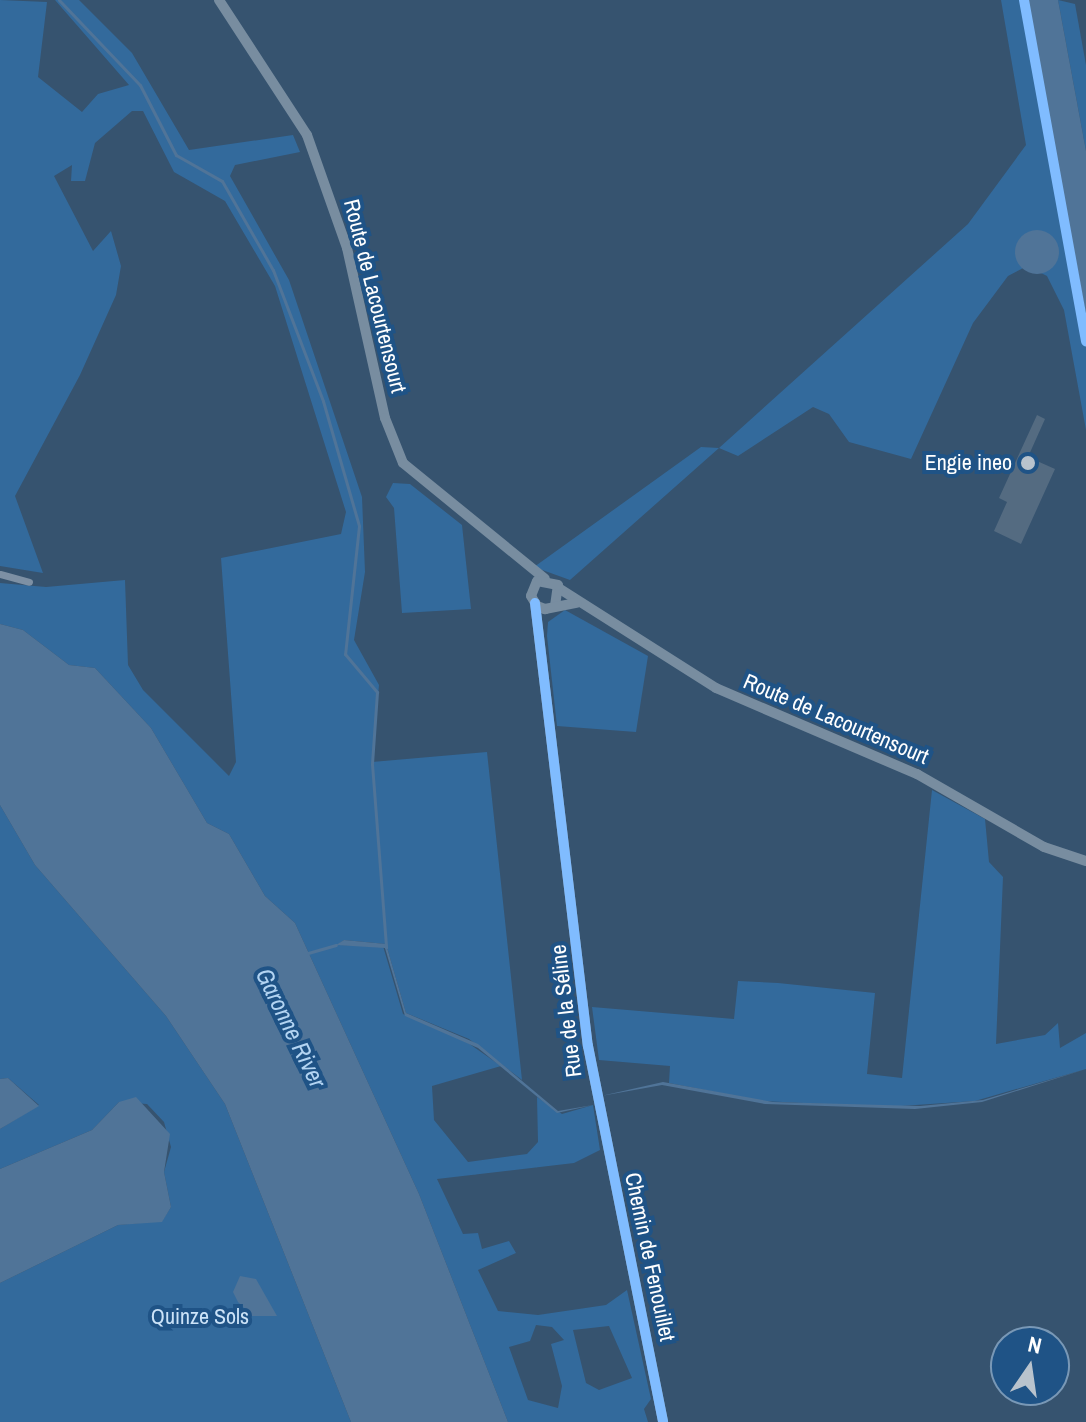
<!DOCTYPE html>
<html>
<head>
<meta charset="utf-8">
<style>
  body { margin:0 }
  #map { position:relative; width:1086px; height:1422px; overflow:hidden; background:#36536f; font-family:"Archivo Narrow",sans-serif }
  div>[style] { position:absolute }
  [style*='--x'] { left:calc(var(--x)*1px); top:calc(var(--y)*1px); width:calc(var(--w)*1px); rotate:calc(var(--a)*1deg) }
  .green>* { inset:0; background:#336a9c }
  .water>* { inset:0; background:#507498 }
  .round { border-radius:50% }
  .stream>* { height:3px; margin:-1.5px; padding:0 1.5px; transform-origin:1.5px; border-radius:1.5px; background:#507498 }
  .building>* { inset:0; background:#546b81 }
  .street>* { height:7px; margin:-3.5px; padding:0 3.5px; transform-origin:3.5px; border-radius:3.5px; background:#7d90a4 }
  .secondary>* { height:10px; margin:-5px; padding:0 5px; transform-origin:5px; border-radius:5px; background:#788da0 }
  .cycleway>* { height:10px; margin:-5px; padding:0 5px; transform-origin:5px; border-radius:5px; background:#80bcff }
  .dots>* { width:22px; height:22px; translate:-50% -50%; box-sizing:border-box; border:4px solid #1f5386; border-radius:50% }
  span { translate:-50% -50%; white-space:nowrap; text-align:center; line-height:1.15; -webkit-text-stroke:8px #1f5386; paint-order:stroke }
  .street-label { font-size:22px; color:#fff }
  .poi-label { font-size:22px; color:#fff }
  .right { translate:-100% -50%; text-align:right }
  .park-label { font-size:22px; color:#cce3f8 }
  .water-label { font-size:24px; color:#b3d4f2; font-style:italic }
  .north { position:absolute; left:990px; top:1326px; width:80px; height:80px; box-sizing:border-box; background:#1f5386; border:2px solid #7998b6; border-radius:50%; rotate:13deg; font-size:22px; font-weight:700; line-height:32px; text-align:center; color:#fff }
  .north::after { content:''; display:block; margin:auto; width:28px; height:36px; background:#b9c3cd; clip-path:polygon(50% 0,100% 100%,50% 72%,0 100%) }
</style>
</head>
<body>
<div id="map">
  <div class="green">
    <div style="clip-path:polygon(evenodd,0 0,47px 2px,38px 77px,82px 112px,98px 94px,129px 85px,55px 0,79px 0,132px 53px,189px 150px,293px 135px,300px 152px,235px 165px,230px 176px,289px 280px,362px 497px,365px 572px,354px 640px,379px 685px,372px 762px,487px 752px,522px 1080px,469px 1039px,406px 1013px,386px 944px,344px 940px,337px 945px,383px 946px,403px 1014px,461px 1038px,501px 1066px,432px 1086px,434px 1120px,468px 1162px,527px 1154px,538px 1142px,537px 1097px,562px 1114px,593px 1105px,600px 1150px,574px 1163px,437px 1179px,463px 1234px,478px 1233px,482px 1249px,509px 1241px,516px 1253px,478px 1270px,498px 1311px,538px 1315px,606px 1305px,627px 1290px,651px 1399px,644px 1409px,648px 1422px,508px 1422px,419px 1194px,295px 923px,265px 896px,229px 834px,207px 823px,151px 728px,95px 668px,69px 665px,23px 630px,0 624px,0 583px,46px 587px,125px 580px,128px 665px,143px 690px,229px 776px,236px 762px,221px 558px,341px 534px,346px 512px,275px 286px,225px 201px,174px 172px,143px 111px,132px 111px,95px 143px,85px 181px,71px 181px,72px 165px,54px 176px,93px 251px,111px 231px,121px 266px,116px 295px,80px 375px,15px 496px,43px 573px,0 566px,0 0,536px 1325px,552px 1327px,564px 1340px,551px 1344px,562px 1386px,558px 1408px,528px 1400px,509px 1347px,530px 1341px,536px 1325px,0 0,609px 1326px,632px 1378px,599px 1390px,586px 1383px,573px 1330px,609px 1326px)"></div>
    <div style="clip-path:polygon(1001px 0,1027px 0,1086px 315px,1086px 430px,1064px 310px,1047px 276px,1027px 266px,1008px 276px,973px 323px,911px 459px,849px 442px,829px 414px,813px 407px,738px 456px,719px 448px,570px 580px,534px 567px,701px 447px,719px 448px,968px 224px,1026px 145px)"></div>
    <div style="clip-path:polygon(1058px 0,1075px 4px,1086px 65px,1086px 151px)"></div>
    <div style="clip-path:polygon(393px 483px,410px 484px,462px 525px,471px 609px,402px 613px,394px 508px,386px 497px)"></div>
    <div style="clip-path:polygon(565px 610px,648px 656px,636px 732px,557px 726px,547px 636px,548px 622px)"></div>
    <div style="clip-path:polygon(932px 790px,985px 819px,989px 862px,1003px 877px,996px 1044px,1045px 1035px,1058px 1023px,1060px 1048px,1086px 1033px,1086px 1069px,975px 1101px,886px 1107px,762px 1101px,669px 1083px,670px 1066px,599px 1060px,592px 1007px,734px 1019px,738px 981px,778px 983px,875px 993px,867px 1074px,902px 1078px)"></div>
    <div style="clip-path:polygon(0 805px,35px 865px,166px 1016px,225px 1104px,351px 1422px,0 1422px,0 1283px,118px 1225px,162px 1221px,171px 1207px,164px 1172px,171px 1147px,164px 1122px,147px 1104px,119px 1102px,92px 1130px,0 1169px,0 1129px,39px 1105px,8px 1078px,0 1079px)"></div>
  </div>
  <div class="water">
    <div style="clip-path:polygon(1027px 0,1058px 0,1086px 151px,1086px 315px)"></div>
    <div class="round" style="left:1015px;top:230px;width:44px;height:44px"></div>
    <div style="clip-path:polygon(0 624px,23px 630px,69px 665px,95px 668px,151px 728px,207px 823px,229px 834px,265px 896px,295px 923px,419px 1194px,508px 1422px,351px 1422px,225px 1104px,166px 1016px,35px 865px,0 805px)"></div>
    <div style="clip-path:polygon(344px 940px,386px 944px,406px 1013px,478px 1044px,558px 1111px,593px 1105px,557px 1113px,478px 1048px,405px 1016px,385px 948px,336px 945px)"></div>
    <div style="clip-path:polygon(1086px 1069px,982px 1102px,915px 1109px,765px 1104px,662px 1085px,601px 1096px,663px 1082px,773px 1102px,920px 1106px,983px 1100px)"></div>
    <div style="clip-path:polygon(8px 1078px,39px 1106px,0 1129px,0 1079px)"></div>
    <div style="clip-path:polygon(136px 1097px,170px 1134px,164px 1172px,171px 1207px,162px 1222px,118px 1225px,0 1283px,0 1169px,92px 1130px,119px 1102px)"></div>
    <div style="clip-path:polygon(240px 1276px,256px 1279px,277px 1316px,252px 1316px,238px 1302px,233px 1292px)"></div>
  </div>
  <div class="stream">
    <div style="--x:59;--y:0;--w:117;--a:46.4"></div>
    <div style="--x:140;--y:85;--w:79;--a:62.8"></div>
    <div style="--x:176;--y:155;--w:53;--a:29.5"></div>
    <div style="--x:222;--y:181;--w:103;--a:60.2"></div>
    <div style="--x:273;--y:270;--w:140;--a:69.1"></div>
    <div style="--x:323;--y:401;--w:130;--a:73.9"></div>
    <div style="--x:359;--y:526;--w:129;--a:96.2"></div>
    <div style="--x:345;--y:654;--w:50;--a:49.9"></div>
    <div style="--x:377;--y:692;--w:72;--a:94"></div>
    <div style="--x:372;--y:764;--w:184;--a:85.6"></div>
    <div style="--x:308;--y:953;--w:29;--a:-16"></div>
  </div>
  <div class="building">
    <div style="clip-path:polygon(1037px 415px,1045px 419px,1028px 457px,1055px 469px,1021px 544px,994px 531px,1007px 502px,999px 498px)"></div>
  </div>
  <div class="street">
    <div style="--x:0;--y:574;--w:30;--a:15"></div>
  </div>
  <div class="secondary">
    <div style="--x:219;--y:0;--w:161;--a:56.9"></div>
    <div style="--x:307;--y:135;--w:120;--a:70.5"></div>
    <div style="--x:347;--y:248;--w:174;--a:77.4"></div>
    <div style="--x:385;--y:418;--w:48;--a:68.2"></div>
    <div style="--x:403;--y:463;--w:183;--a:39.2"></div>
    <div style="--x:560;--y:589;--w:185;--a:32.4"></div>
    <div style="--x:716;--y:688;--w:219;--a:23.2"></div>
    <div style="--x:917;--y:774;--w:146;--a:29.9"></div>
    <div style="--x:1044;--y:847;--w:44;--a:18.4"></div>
    <div style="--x:535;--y:603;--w:446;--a:83.2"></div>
    <div style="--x:588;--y:1046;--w:383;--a:78.7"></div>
    <div style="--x:555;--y:606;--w:21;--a:-82"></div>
    <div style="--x:558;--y:585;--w:21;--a:-169"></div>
    <div style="--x:537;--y:581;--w:16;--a:112"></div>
    <div style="--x:531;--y:596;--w:12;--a:59"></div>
    <div style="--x:537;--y:606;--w:9;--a:21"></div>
    <div style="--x:545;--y:609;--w:32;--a:-11"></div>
  </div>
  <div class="cycleway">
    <div style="--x:1024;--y:0;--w:347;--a:79.7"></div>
    <div style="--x:535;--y:603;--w:446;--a:83.2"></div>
    <div style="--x:588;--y:1046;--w:383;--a:78.7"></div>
  </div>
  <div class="dots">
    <div style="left:1028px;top:463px;background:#b9c3cd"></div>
  </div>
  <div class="street-label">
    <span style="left:375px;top:296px;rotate:76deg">Route de Lacourtensourt</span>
    <span style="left:836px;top:719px;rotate:23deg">Route de Lacourtensourt</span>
    <span style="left:566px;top:1011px;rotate:-97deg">Rue de la Séline</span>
    <span style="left:650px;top:1257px;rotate:78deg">Chemin de Fenouillet</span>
  </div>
  <div class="poi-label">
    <span class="right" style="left:1012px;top:463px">Engie ineo</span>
  </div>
  <div class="park-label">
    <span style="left:200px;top:1317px">Quinze Sols</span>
  </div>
  <div class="water-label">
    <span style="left:291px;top:1028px;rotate:64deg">Garonne River</span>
  </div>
  <div class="north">N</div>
</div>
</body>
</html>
